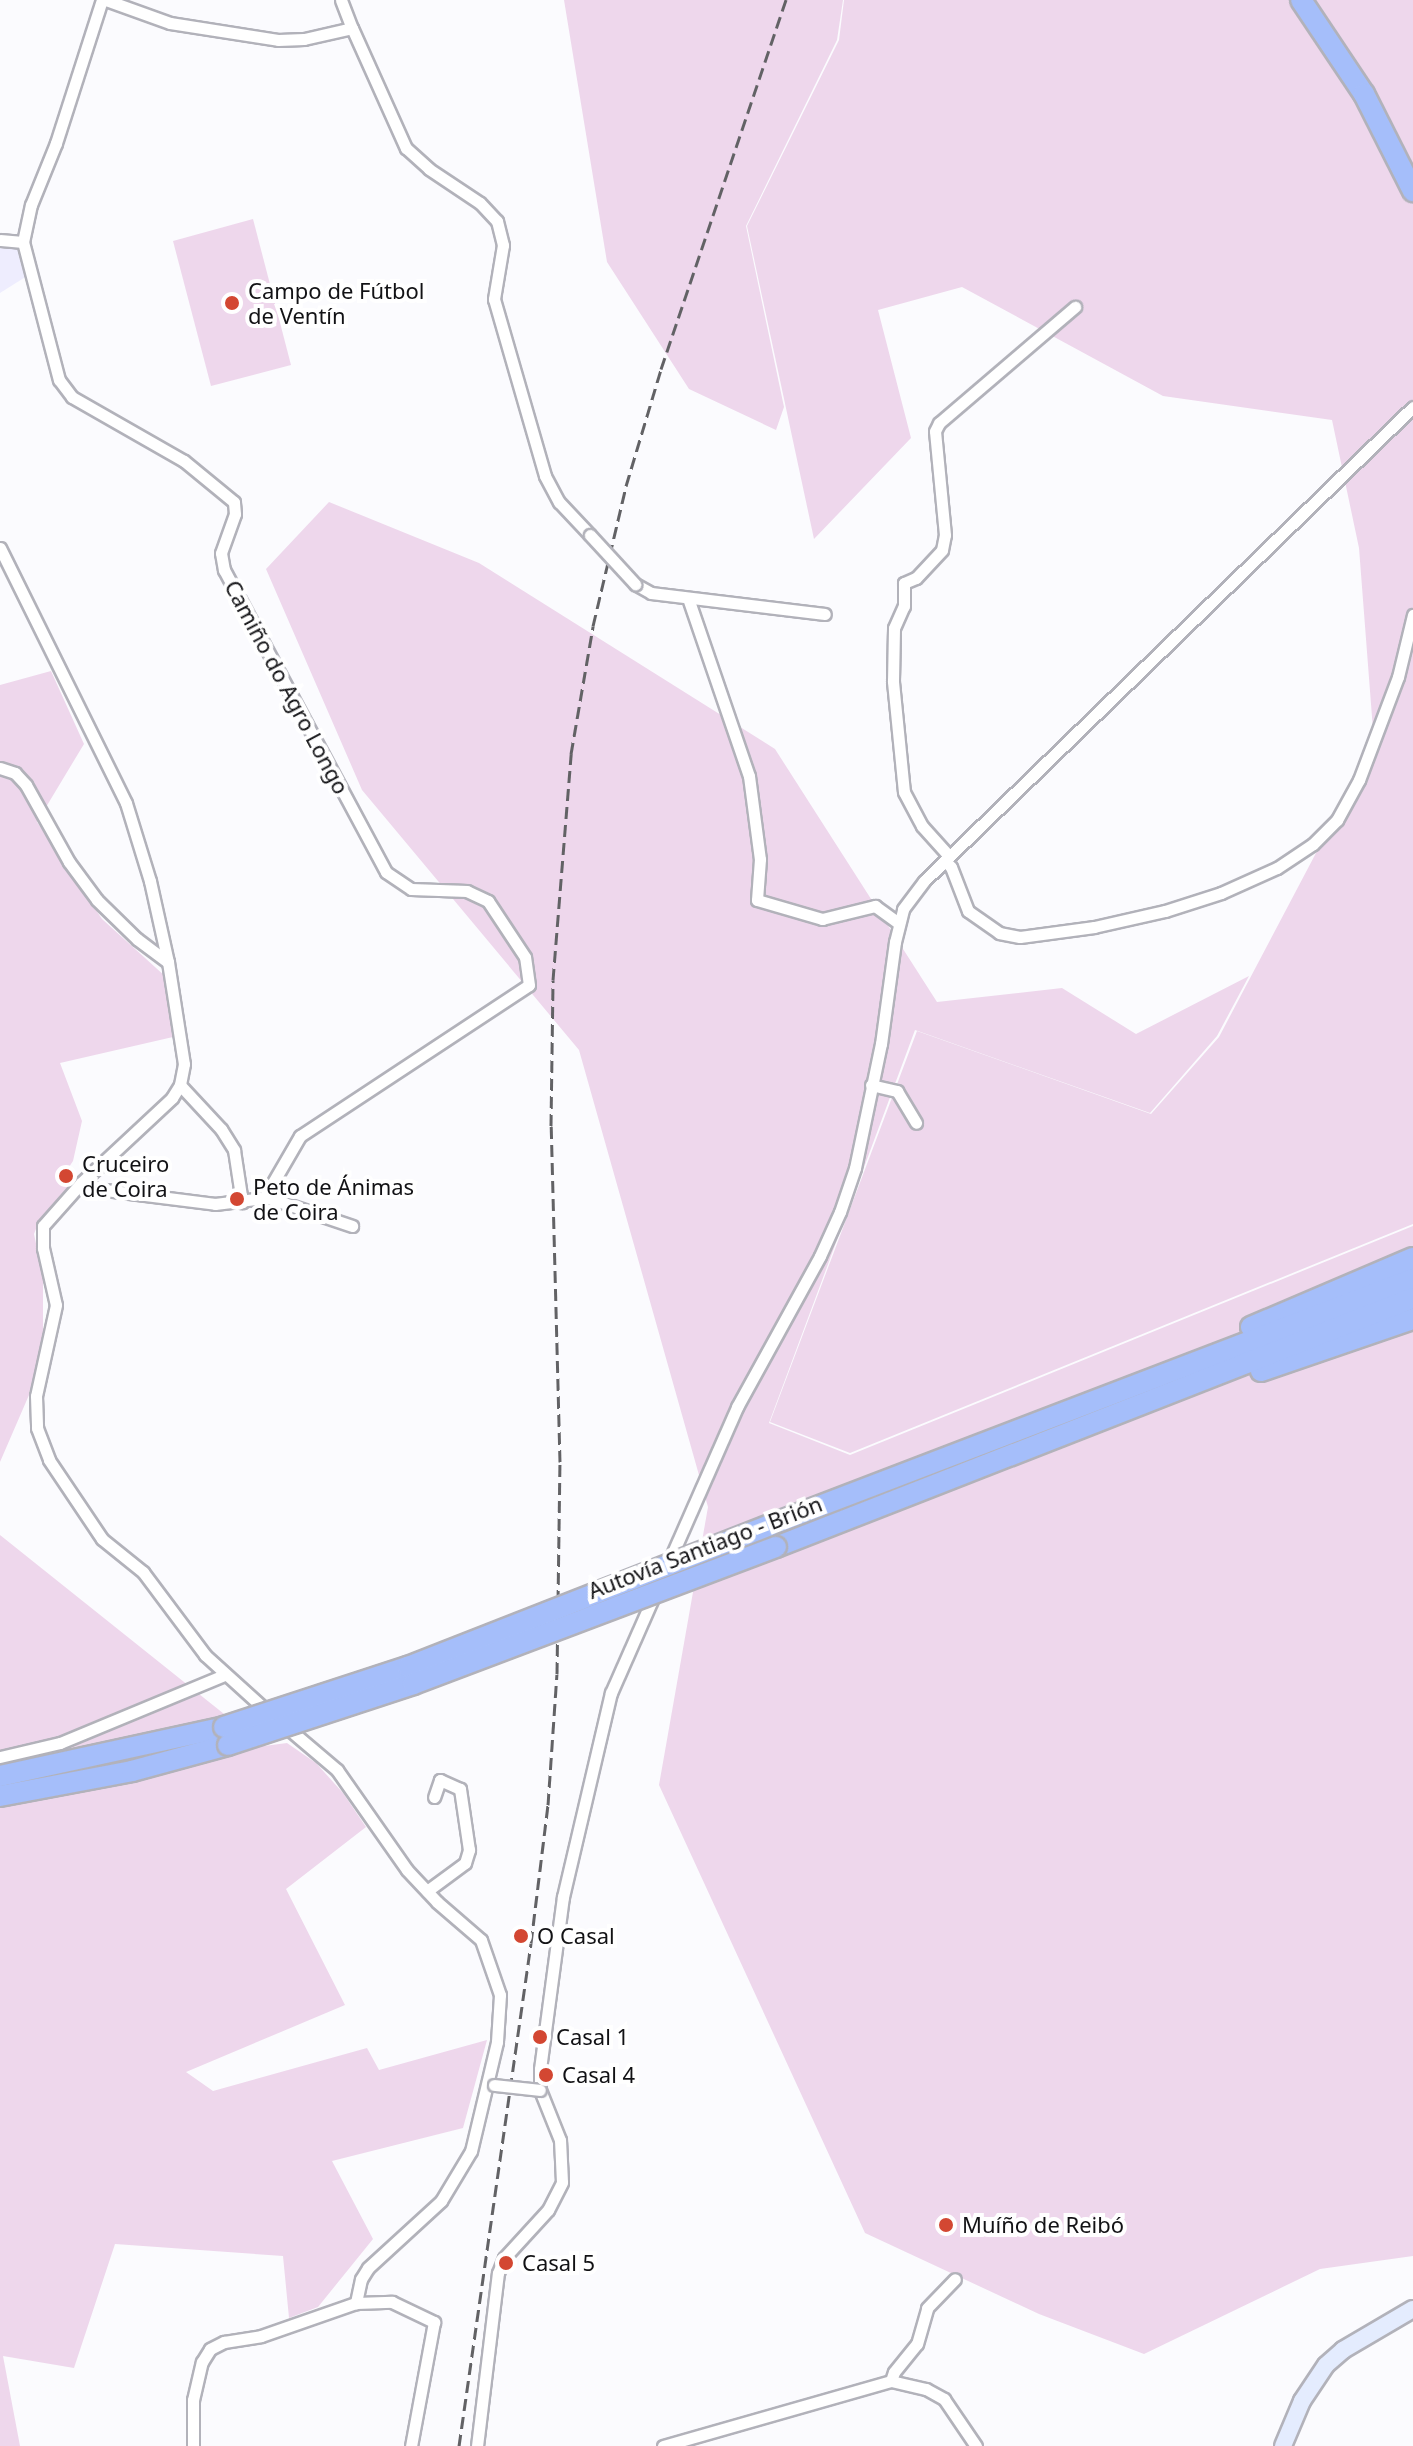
<!DOCTYPE html>
<html>
<head>
<meta charset="utf-8">
<style>
  body { margin:0 }
  #map { position:relative; width:1413px; height:2446px; overflow:hidden; background:#fbfbfe; font-family:"Noto Sans",sans-serif }
  div>[style] { position:absolute }
  [style*='--x'] { left:calc(var(--x)*1px); top:calc(var(--y)*1px); width:calc(var(--w)*1px); rotate:calc(var(--a)*1deg) }
  .built>* { inset:0; background:#eeedfe }
  .green>* { inset:0; background:#eed7ec }
  .roads { filter:drop-shadow(2px 0 #b2b2ba) drop-shadow(-2px 0 #b2b2ba) drop-shadow(0 2px #b2b2ba) drop-shadow(0 -2px #b2b2ba) }
  .street>* { height:11px; margin:-5.5px; padding:0 5.5px; transform-origin:5.5px; border-radius:5.5px; background:#fff }
  .secondary>* { height:16px; margin:-8px; padding:0 8px; transform-origin:8px; border-radius:8px; background:#e4ecfe }
  .highway>* { height:20px; margin:-10px; padding:0 10px; transform-origin:10px; border-radius:10px; background:#a5befa }
  .rail>* { height:3px; margin-top:-1.5px; transform-origin:0; background:repeating-linear-gradient(90deg,#626265 0 12px,transparent 0 18px) }
  .bridges { filter:drop-shadow(2px 0 #b2b2ba) drop-shadow(-2px 0 #b2b2ba) drop-shadow(0 2px #b2b2ba) drop-shadow(0 -2px #b2b2ba) }
  .street-bridge>* { height:11px; margin:-5.5px; padding:0 5.5px; transform-origin:5.5px; border-radius:5.5px; background:#fff }
  .highway-bridge>* { height:20px; margin:-10px; padding:0 10px; transform-origin:10px; border-radius:10px; background:#a5befa }
  .dots>* { width:22px; height:22px; translate:-50% -50%; box-sizing:border-box; border:4px solid #fff; border-radius:50% }
  span { translate:-50% -50%; white-space:nowrap; text-align:center; line-height:1.15; -webkit-text-stroke:8px #fff; paint-order:stroke }
  .poi-label { font-size:22px; color:#121215 }
  .left { translate:0 -50%; text-align:left }
  .street-label { font-size:22px; color:#121215 }
</style>
</head>
<body>
<div id="map">
  <div class="built">
    <div style="clip-path:polygon(0 244px,20px 246px,27px 276px,0 293px)"></div>
  </div>
  <div class="green">
    <div style="clip-path:polygon(564px 0,843px 0,837px 40px,746px 226px,784px 407px,776px 430px,689px 389px,607px 262px)"></div>
    <div style="clip-path:polygon(844px 0,1413px 0,1413px 1224px,850px 1453px,770px 1422px,917px 1031px,1151px 1114px,1219px 1037px,1374px 743px,1359px 548px,1332px 420px,1163px 396px,962px 287px,878px 310px,911px 438px,814px 539px,747px 226px,839px 40px)"></div>
    <div style="clip-path:polygon(253px 219px,291px 365px,211px 386px,173px 241px)"></div>
    <div style="clip-path:polygon(329px 502px,479px 563px,775px 749px,937px 1002px,1062px 988px,1136px 1034px,1249px 976px,1217px 1036px,1150px 1113px,915px 1030px,769px 1423px,850px 1455px,1413px 1226px,1413px 2256px,1320px 2269px,1144px 2354px,1039px 2314px,865px 2233px,659px 1785px,708px 1507px,579px 1050px,362px 790px,266px 569px)"></div>
    <div style="clip-path:polygon(51px 671px,84px 744px,37px 822px,102px 919px,166px 977px,173px 1037px,60px 1063px,82px 1121px,73px 1161px,63px 1176px,72px 1187px,39px 1221px,34px 1234px,43px 1277px,43px 1337px,29px 1395px,0 1462px,0 685px)"></div>
    <div style="clip-path:polygon(0 1535px,264px 1746px,287px 1743px,316px 1763px,343px 1793px,366px 1827px,286px 1889px,345px 2005px,186px 2072px,213px 2091px,367px 2048px,379px 2070px,487px 2040px,463px 2128px,332px 2161px,373px 2239px,318px 2307px,289px 2318px,283px 2256px,115px 2244px,74px 2368px,3px 2356px,20px 2446px,0 2446px)"></div>
  </div>
  <div class="roads">
    <div class="street">
      <div style="--x:106;--y:0;--w:68;--a:19.8"></div>
      <div style="--x:170;--y:23;--w:109;--a:8.9"></div>
      <div style="--x:278;--y:40;--w:26;--a:-2"></div>
      <div style="--x:304;--y:39;--w:49;--a:-12.9"></div>
      <div style="--x:352;--y:28;--w:132;--a:65.8"></div>
      <div style="--x:406;--y:148;--w:31;--a:42"></div>
      <div style="--x:429;--y:169;--w:61;--a:33.7"></div>
      <div style="--x:480;--y:203;--w:25;--a:47"></div>
      <div style="--x:497;--y:221;--w:25;--a:76"></div>
      <div style="--x:503;--y:245;--w:55;--a:99.5"></div>
      <div style="--x:494;--y:299;--w:184;--a:73.9"></div>
      <div style="--x:545;--y:476;--w:30;--a:62"></div>
      <div style="--x:559;--y:502;--w:45;--a:46.8"></div>
      <div style="--x:341;--y:0;--w:30;--a:69"></div>
      <div style="--x:0;--y:240;--w:23;--a:5"></div>
      <div style="--x:0;--y:548;--w:284;--a:63.7"></div>
      <div style="--x:126;--y:803;--w:82;--a:72.9"></div>
      <div style="--x:150;--y:881;--w:83;--a:77.5"></div>
      <div style="--x:168;--y:962;--w:103;--a:81.1"></div>
      <div style="--x:184;--y:1064;--w:21;--a:101"></div>
      <div style="--x:180;--y:1085;--w:15;--a:122"></div>
      <div style="--x:172;--y:1098;--w:125;--a:137"></div>
      <div style="--x:81;--y:1183;--w:57;--a:131.5"></div>
      <div style="--x:43;--y:1226;--w:22;--a:90"></div>
      <div style="--x:43;--y:1248;--w:58;--a:77.2"></div>
      <div style="--x:56;--y:1305;--w:93;--a:102.4"></div>
      <div style="--x:36;--y:1396;--w:32;--a:88"></div>
      <div style="--x:37;--y:1428;--w:34;--a:69"></div>
      <div style="--x:49;--y:1460;--w:95;--a:56.1"></div>
      <div style="--x:102;--y:1539;--w:53;--a:38.8"></div>
      <div style="--x:143;--y:1572;--w:104;--a:53.2"></div>
      <div style="--x:205;--y:1655;--w:88;--a:42.2"></div>
      <div style="--x:635;--y:584;--w:18;--a:29"></div>
      <div style="--x:651;--y:593;--w:175;--a:6.9"></div>
      <div style="--x:688;--y:598;--w:188;--a:71.1"></div>
      <div style="--x:749;--y:776;--w:84;--a:82.5"></div>
      <div style="--x:760;--y:859;--w:41;--a:94.2"></div>
      <div style="--x:757;--y:900;--w:68;--a:16.3"></div>
      <div style="--x:822;--y:919;--w:55;--a:-13.8"></div>
      <div style="--x:875;--y:906;--w:29;--a:36"></div>
      <div style="--x:0;--y:768;--w:16;--a:18"></div>
      <div style="--x:15;--y:773;--w:16;--a:47"></div>
      <div style="--x:26;--y:785;--w:88;--a:60.8"></div>
      <div style="--x:69;--y:862;--w:47;--a:53.6"></div>
      <div style="--x:97;--y:900;--w:56;--a:44.3"></div>
      <div style="--x:137;--y:939;--w:39;--a:37"></div>
      <div style="--x:949;--y:856;--w:40;--a:-132"></div>
      <div style="--x:922;--y:826;--w:38;--a:-118"></div>
      <div style="--x:904;--y:792;--w:112;--a:-95.7"></div>
      <div style="--x:893;--y:681;--w:53;--a:-88.9"></div>
      <div style="--x:894;--y:628;--w:24;--a:-66"></div>
      <div style="--x:904;--y:606;--w:23;--a:-90"></div>
      <div style="--x:904;--y:583;--w:13;--a:-23"></div>
      <div style="--x:916;--y:578;--w:38;--a:-47"></div>
      <div style="--x:942;--y:550;--w:15;--a:-79"></div>
      <div style="--x:945;--y:535;--w:104;--a:-95.5"></div>
      <div style="--x:935;--y:431;--w:9;--a:-63"></div>
      <div style="--x:939;--y:423;--w:179;--a:-40.5"></div>
      <div style="--x:945;--y:861;--w:8;--a:45"></div>
      <div style="--x:951;--y:867;--w:47;--a:68.9"></div>
      <div style="--x:968;--y:911;--w:38;--a:35"></div>
      <div style="--x:999;--y:933;--w:21;--a:11"></div>
      <div style="--x:1020;--y:937;--w:75;--a:-7.7"></div>
      <div style="--x:1094;--y:927;--w:73;--a:-12.7"></div>
      <div style="--x:1165;--y:911;--w:59;--a:-17.8"></div>
      <div style="--x:1221;--y:893;--w:61;--a:-24.1"></div>
      <div style="--x:1277;--y:868;--w:43;--a:-33.7"></div>
      <div style="--x:1313;--y:844;--w:34;--a:-45"></div>
      <div style="--x:1337;--y:820;--w:46;--a:-61.2"></div>
      <div style="--x:1359;--y:780;--w:110;--a:-69.3"></div>
      <div style="--x:1398;--y:677;--w:64;--a:-76.4"></div>
      <div style="--x:180;--y:1085;--w:60;--a:47"></div>
      <div style="--x:221;--y:1129;--w:25;--a:58"></div>
      <div style="--x:234;--y:1150;--w:53;--a:81.3"></div>
      <div style="--x:871;--y:1085;--w:27;--a:13"></div>
      <div style="--x:897;--y:1091;--w:37;--a:59"></div>
      <div style="--x:81;--y:1183;--w:17;--a:21"></div>
      <div style="--x:97;--y:1189;--w:119;--a:7.2"></div>
      <div style="--x:215;--y:1204;--w:49;--a:-7"></div>
      <div style="--x:264;--y:1198;--w:72;--a:-59.9"></div>
      <div style="--x:300;--y:1136;--w:274;--a:-33.4"></div>
      <div style="--x:529;--y:985;--w:28;--a:-98"></div>
      <div style="--x:525;--y:957;--w:67;--a:-123.5"></div>
      <div style="--x:488;--y:901;--w:23;--a:-155"></div>
      <div style="--x:467;--y:891;--w:56;--a:-178"></div>
      <div style="--x:411;--y:889;--w:30;--a:-146"></div>
      <div style="--x:386;--y:872;--w:343;--a:-118.2"></div>
      <div style="--x:224;--y:570;--w:17;--a:-100"></div>
      <div style="--x:221;--y:553;--w:41;--a:-70.3"></div>
      <div style="--x:235;--y:514;--w:12;--a:-95"></div>
      <div style="--x:234;--y:502;--w:65;--a:-140.6"></div>
      <div style="--x:184;--y:461;--w:129;--a:-150.3"></div>
      <div style="--x:72;--y:397;--w:21;--a:-127"></div>
      <div style="--x:59;--y:380;--w:143;--a:-104.6"></div>
      <div style="--x:23;--y:242;--w:38;--a:-78"></div>
      <div style="--x:31;--y:205;--w:67;--a:-68"></div>
      <div style="--x:56;--y:143;--w:150;--a:-72.2"></div>
      <div style="--x:266;--y:1197;--w:91;--a:18.6"></div>
      <div style="--x:284;--y:1725;--w:70;--a:40.3"></div>
      <div style="--x:337;--y:1770;--w:122;--a:55"></div>
      <div style="--x:407;--y:1870;--w:44;--a:46.8"></div>
      <div style="--x:437;--y:1902;--w:58;--a:40.8"></div>
      <div style="--x:481;--y:1940;--w:58;--a:70.9"></div>
      <div style="--x:500;--y:1995;--w:47;--a:93.7"></div>
      <div style="--x:497;--y:2042;--w:112;--a:103.4"></div>
      <div style="--x:471;--y:2151;--w:58;--a:121"></div>
      <div style="--x:441;--y:2201;--w:99;--a:137.5"></div>
      <div style="--x:368;--y:2268;--w:13;--a:122"></div>
      <div style="--x:361;--y:2279;--w:25;--a:102"></div>
      <div style="--x:0;--y:1757;--w:62;--a:-13.1"></div>
      <div style="--x:60;--y:1743;--w:178;--a:-22.5"></div>
      <div style="--x:427;--y:1891;--w:47;--a:-36.4"></div>
      <div style="--x:465;--y:1863;--w:14;--a:-73"></div>
      <div style="--x:469;--y:1850;--w:62;--a:-98.4"></div>
      <div style="--x:460;--y:1789;--w:22;--a:-156"></div>
      <div style="--x:440;--y:1780;--w:18;--a:109"></div>
      <div style="--x:891;--y:2381;--w:9;--a:-72"></div>
      <div style="--x:894;--y:2372;--w:36;--a:-51"></div>
      <div style="--x:917;--y:2344;--w:37;--a:-74"></div>
      <div style="--x:927;--y:2308;--w:40;--a:-46"></div>
      <div style="--x:193;--y:2446;--w:46;--a:-90"></div>
      <div style="--x:193;--y:2400;--w:39;--a:-77"></div>
      <div style="--x:202;--y:2362;--w:15;--a:-58"></div>
      <div style="--x:210;--y:2349;--w:16;--a:-27"></div>
      <div style="--x:224;--y:2342;--w:37;--a:-9"></div>
      <div style="--x:261;--y:2336;--w:101;--a:-19.2"></div>
      <div style="--x:356;--y:2303;--w:36;--a:-2"></div>
      <div style="--x:392;--y:2302;--w:47;--a:25.5"></div>
      <div style="--x:434;--y:2322;--w:126;--a:100.5"></div>
      <div style="--x:477;--y:2446;--w:174;--a:-83.1"></div>
      <div style="--x:498;--y:2273;--w:16;--a:-68"></div>
      <div style="--x:504;--y:2258;--w:65;--a:-47.5"></div>
      <div style="--x:548;--y:2210;--w:31;--a:-63"></div>
      <div style="--x:562;--y:2182;--w:42;--a:-92.7"></div>
      <div style="--x:560;--y:2140;--w:54;--a:-111.8"></div>
      <div style="--x:540;--y:2090;--w:21;--a:-90"></div>
      <div style="--x:540;--y:2069;--w:174;--a:-82.4"></div>
      <div style="--x:563;--y:1897;--w:210;--a:-76.8"></div>
      <div style="--x:611;--y:1693;--w:313;--a:-66.2"></div>
      <div style="--x:737;--y:1407;--w:172;--a:-61.2"></div>
      <div style="--x:820;--y:1256;--w:48;--a:-65.6"></div>
      <div style="--x:840;--y:1212;--w:46;--a:-71.2"></div>
      <div style="--x:855;--y:1168;--w:127;--a:-78.2"></div>
      <div style="--x:881;--y:1044;--w:103;--a:-82.2"></div>
      <div style="--x:895;--y:942;--w:34;--a:-76"></div>
      <div style="--x:903;--y:909;--w:35;--a:-53"></div>
      <div style="--x:924;--y:881;--w:681;--a:-44.11"></div>
      <div style="--x:663;--y:2446;--w:237;--a:-15.9"></div>
      <div style="--x:891;--y:2381;--w:36;--a:13"></div>
      <div style="--x:926;--y:2389;--w:21;--a:29"></div>
      <div style="--x:944;--y:2399;--w:57;--a:55.8"></div>
    </div>
    <div class="secondary">
      <div style="--x:1283;--y:2446;--w:49;--a:-67.1"></div>
      <div style="--x:1302;--y:2401;--w:43;--a:-56.3"></div>
      <div style="--x:1326;--y:2365;--w:23;--a:-41"></div>
      <div style="--x:1343;--y:2350;--w:81;--a:-30.4"></div>
    </div>
    <div class="highway">
      <div style="--x:1301;--y:0;--w:113;--a:56.2"></div>
      <div style="--x:1364;--y:94;--w:109;--a:63.2"></div>
      <div style="--x:1251;--y:1327;--w:176;--a:-23.1"></div>
      <div style="--x:1261;--y:1371;--w:161;--a:-18.9"></div>
      <div style="--x:770;--y:1525;--w:688;--a:-20.94"></div>
      <div style="--x:776;--y:1547;--w:684;--a:-21.35"></div>
      <div style="--x:0;--y:1776;--w:229;--a:-12.3"></div>
      <div style="--x:0;--y:1796;--w:134;--a:-10.7"></div>
      <div style="--x:132;--y:1771;--w:99;--a:-15.2"></div>
    </div>
  </div>
  <div class="rail">
    <div style="--x:459;--y:2446;--w:508;--a:-81.85"></div>
    <div style="--x:531;--y:1943;--w:139;--a:-83"></div>
    <div style="--x:548;--y:1805;--w:131;--a:-86.1"></div>
    <div style="--x:557;--y:1674;--w:212;--a:-89.2"></div>
    <div style="--x:560;--y:1462;--w:336;--a:-91.5"></div>
    <div style="--x:551;--y:1126;--w:146;--a:-89.2"></div>
    <div style="--x:553;--y:980;--w:227;--a:-85.4"></div>
    <div style="--x:571;--y:754;--w:130;--a:-80.2"></div>
    <div style="--x:593;--y:626;--w:144;--a:-76.7"></div>
    <div style="--x:626;--y:486;--w:122;--a:-73.3"></div>
    <div style="--x:661;--y:369;--w:390;--a:-71.3"></div>
  </div>
  <div class="bridges">
    <div class="street-bridge">
      <div style="--x:590;--y:535;--w:67;--a:47.4"></div>
      <div style="--x:494;--y:2085;--w:46;--a:6.2"></div>
    </div>
    <div class="highway-bridge">
      <div style="--x:224;--y:1727;--w:194;--a:-18.1"></div>
      <div style="--x:408;--y:1667;--w:389;--a:-21.4"></div>
      <div style="--x:228;--y:1745;--w:195;--a:-18.2"></div>
      <div style="--x:413;--y:1684;--w:388;--a:-20.7"></div>
    </div>
  </div>
  <div class="dots">
    <div style="left:232px;top:303px;background:#d34732"></div>
    <div style="left:66px;top:1176px;background:#d34732"></div>
    <div style="left:237px;top:1199px;background:#d34732"></div>
    <div style="left:521px;top:1936px;background:#d34732"></div>
    <div style="left:540px;top:2037px;background:#d34732"></div>
    <div style="left:546px;top:2075px;background:#d34732"></div>
    <div style="left:946px;top:2225px;background:#d34732"></div>
    <div style="left:506px;top:2263px;background:#d34732"></div>
  </div>
  <div class="poi-label">
    <span class="left" style="left:248px;top:303px">Campo de Fútbol<br>de Ventín</span>
    <span class="left" style="left:82px;top:1176px">Cruceiro<br>de Coira</span>
    <span class="left" style="left:253px;top:1199px">Peto de Ánimas<br>de Coira</span>
    <span class="left" style="left:537px;top:1936px">O Casal</span>
    <span class="left" style="left:556px;top:2037px">Casal 1</span>
    <span class="left" style="left:562px;top:2075px">Casal 4</span>
    <span class="left" style="left:962px;top:2225px">Muíño de Reibó</span>
    <span class="left" style="left:522px;top:2263px">Casal 5</span>
  </div>
  <div class="street-label">
    <span style="left:287px;top:687px;rotate:62deg">Camiño do Agro Longo</span>
    <span style="left:705px;top:1547px;rotate:-21deg">Autovía Santiago - Brión</span>
  </div>
</div>
</body>
</html>
